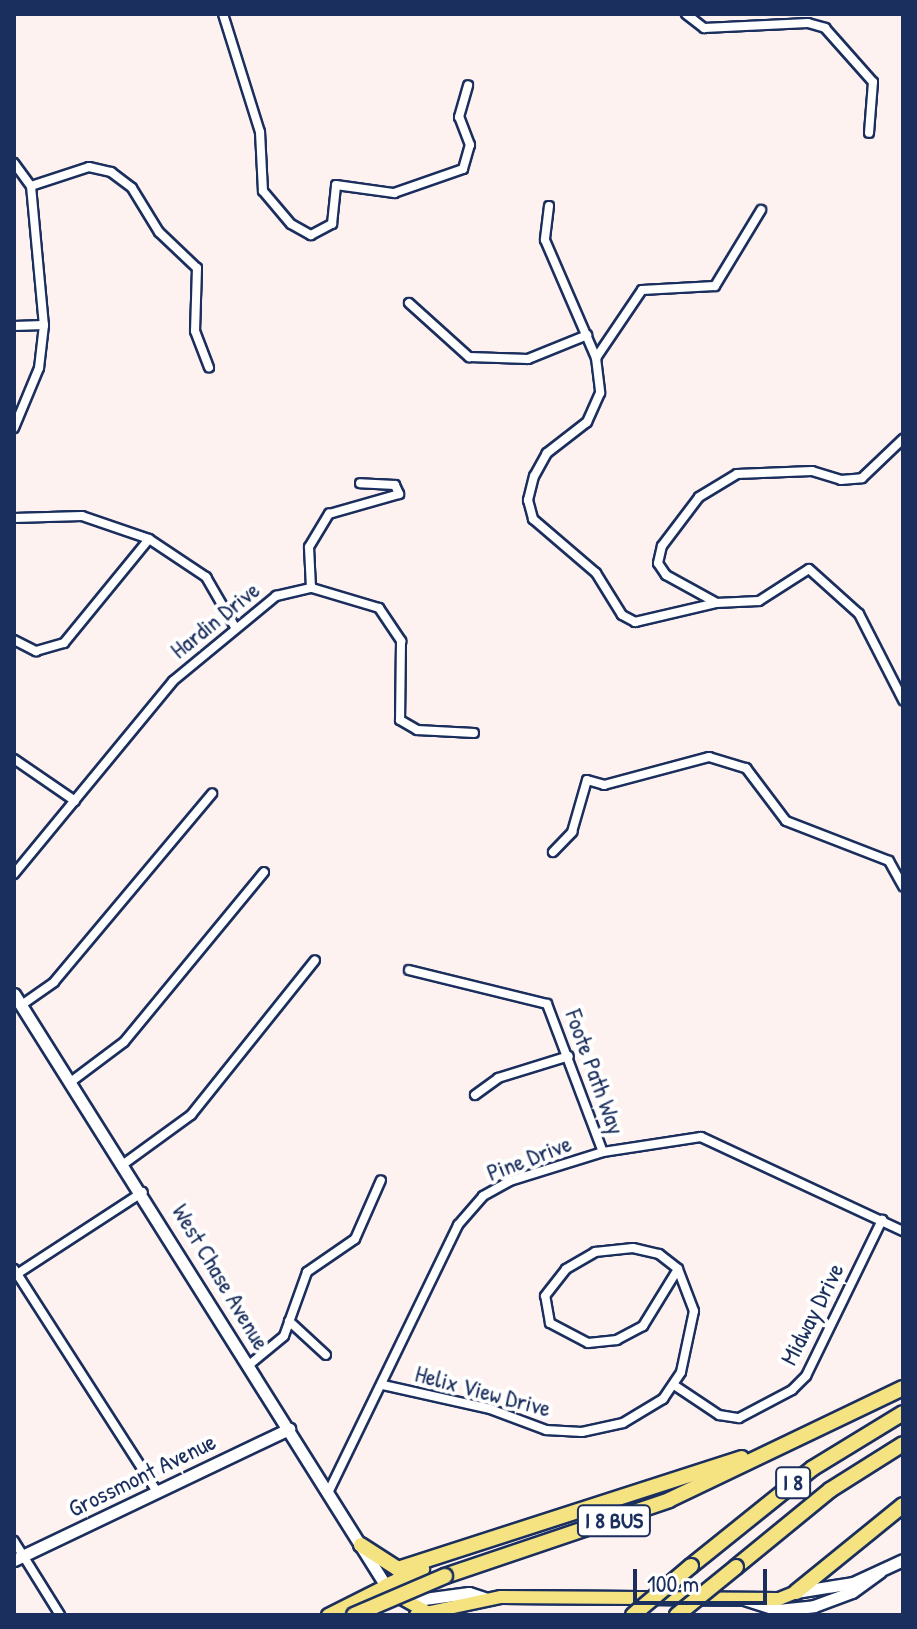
<!DOCTYPE html>
<html>
<head>
<meta charset="utf-8">
<style>
  body { margin:0 }
  #map { position:relative; width:917px; height:1629px; overflow:hidden; background:#fef2f1; font-family:"Patrick Hand",sans-serif }
  div>[style] { position:absolute }
  [style*='--x'] { left:calc(var(--x)*1px); top:calc(var(--y)*1px); width:calc(var(--w)*1px); rotate:calc(var(--a)*1deg) }
  .roads { filter:drop-shadow(2px 0 #1b2f5e) drop-shadow(-2px 0 #1b2f5e) drop-shadow(0 2px #1b2f5e) drop-shadow(0 -2px #1b2f5e) }
  .street>* { height:8px; margin:-4px; padding:0 4px; transform-origin:4px; border-radius:4px; background:#fff }
  .secondary>* { height:11px; margin:-5.5px; padding:0 5.5px; transform-origin:5.5px; border-radius:5.5px; background:#fff }
  .primary>* { height:12px; margin:-6px; padding:0 6px; transform-origin:6px; border-radius:6px; background:#f5e382 }
  .highway>* { height:14px; margin:-7px; padding:0 7px; transform-origin:7px; border-radius:7px; background:#f5e382 }
  .bridges { filter:drop-shadow(2px 0 #1b2f5e) drop-shadow(-2px 0 #1b2f5e) drop-shadow(0 2px #1b2f5e) drop-shadow(0 -2px #1b2f5e) }
  .highway-bridge>* { height:14px; margin:-7px; padding:0 7px; transform-origin:7px; border-radius:7px; background:#f5e382 }
  span { translate:-50% -50%; white-space:nowrap; text-align:center; line-height:1.15; -webkit-text-stroke:8px #fff; paint-order:stroke }
  .shield-label span { padding:2px 6px; background:#fff; border:2px solid; border-radius:6px; -webkit-text-stroke-width:0 }
  .shield-label { font-size:22px; color:#1b2f5e; font-weight:700 }
  .street-label { font-size:24px; color:#1b2f5e }
  .frame { position:absolute; inset:0; border:16px solid #1b2f5e; pointer-events:none }
  .scale { position:absolute; left:633px; top:1569px; width:134px; height:36px; box-sizing:border-box; border:4px solid #1b2f5e; border-top:0; padding-left:10px; font-size:24px; line-height:28px; white-space:nowrap; color:#1b2f5e; -webkit-text-stroke:6px #fff; paint-order:stroke }
</style>
</head>
<body>
<div id="map">
  <div class="roads">
    <div class="street">
      <div style="--x:223;--y:14;--w:124;--a:72.6"></div>
      <div style="--x:260;--y:132;--w:59;--a:87.1"></div>
      <div style="--x:263;--y:191;--w:43;--a:49.7"></div>
      <div style="--x:291;--y:224;--w:23;--a:29"></div>
      <div style="--x:311;--y:235;--w:24;--a:-28"></div>
      <div style="--x:332;--y:224;--w:39;--a:-84"></div>
      <div style="--x:336;--y:185;--w:59;--a:7.9"></div>
      <div style="--x:394;--y:193;--w:73;--a:-19.2"></div>
      <div style="--x:463;--y:169;--w:25;--a:-74"></div>
      <div style="--x:470;--y:145;--w:30;--a:-111"></div>
      <div style="--x:459;--y:117;--w:33;--a:-74"></div>
      <div style="--x:686;--y:14;--w:23;--a:38"></div>
      <div style="--x:704;--y:28;--w:104;--a:-2.8"></div>
      <div style="--x:808;--y:23;--w:18;--a:16"></div>
      <div style="--x:825;--y:28;--w:72;--a:48.4"></div>
      <div style="--x:873;--y:82;--w:51;--a:94.5"></div>
      <div style="--x:14;--y:163;--w:29;--a:54"></div>
      <div style="--x:31;--y:186;--w:140;--a:84.7"></div>
      <div style="--x:44;--y:325;--w:43;--a:96.6"></div>
      <div style="--x:39;--y:368;--w:65;--a:112.6"></div>
      <div style="--x:31;--y:186;--w:61;--a:-18.1"></div>
      <div style="--x:89;--y:167;--w:23;--a:13"></div>
      <div style="--x:111;--y:172;--w:26;--a:37"></div>
      <div style="--x:132;--y:188;--w:52;--a:58.5"></div>
      <div style="--x:159;--y:232;--w:52;--a:43.5"></div>
      <div style="--x:197;--y:268;--w:63;--a:91.8"></div>
      <div style="--x:195;--y:331;--w:39;--a:69"></div>
      <div style="--x:549;--y:206;--w:34;--a:97"></div>
      <div style="--x:545;--y:240;--w:129;--a:66.6"></div>
      <div style="--x:596;--y:358;--w:35;--a:83"></div>
      <div style="--x:600;--y:393;--w:32;--a:114"></div>
      <div style="--x:587;--y:422;--w:51;--a:142.2"></div>
      <div style="--x:547;--y:453;--w:26;--a:119"></div>
      <div style="--x:534;--y:476;--w:25;--a:104"></div>
      <div style="--x:528;--y:500;--w:20;--a:75"></div>
      <div style="--x:533;--y:519;--w:83;--a:40.6"></div>
      <div style="--x:596;--y:573;--w:49;--a:58.2"></div>
      <div style="--x:622;--y:615;--w:15;--a:28"></div>
      <div style="--x:635;--y:622;--w:83;--a:-13.2"></div>
      <div style="--x:716;--y:603;--w:43;--a:-2.7"></div>
      <div style="--x:759;--y:601;--w:59;--a:-32.6"></div>
      <div style="--x:809;--y:569;--w:67;--a:42"></div>
      <div style="--x:859;--y:614;--w:97;--a:62.9"></div>
      <div style="--x:409;--y:303;--w:81;--a:42"></div>
      <div style="--x:469;--y:357;--w:59;--a:1.9"></div>
      <div style="--x:528;--y:359;--w:64;--a:-22.1"></div>
      <div style="--x:14;--y:326;--w:30;--a:-2"></div>
      <div style="--x:596;--y:358;--w:82;--a:-55.9"></div>
      <div style="--x:642;--y:290;--w:73;--a:-3.1"></div>
      <div style="--x:715;--y:286;--w:89;--a:-58.8"></div>
      <div style="--x:14;--y:518;--w:68;--a:-1.7"></div>
      <div style="--x:82;--y:516;--w:71;--a:18.9"></div>
      <div style="--x:149;--y:539;--w:69;--a:33.7"></div>
      <div style="--x:206;--y:577;--w:58;--a:59.9"></div>
      <div style="--x:311;--y:588;--w:41;--a:-92.8"></div>
      <div style="--x:309;--y:547;--w:39;--a:-59"></div>
      <div style="--x:329;--y:514;--w:73;--a:-15.9"></div>
      <div style="--x:399;--y:494;--w:10;--a:-114"></div>
      <div style="--x:395;--y:485;--w:35;--a:-177"></div>
      <div style="--x:715;--y:602;--w:56;--a:-151.1"></div>
      <div style="--x:666;--y:575;--w:14;--a:-124"></div>
      <div style="--x:658;--y:563;--w:17;--a:-77"></div>
      <div style="--x:662;--y:546;--w:61;--a:-52.9"></div>
      <div style="--x:699;--y:497;--w:44;--a:-31.2"></div>
      <div style="--x:737;--y:474;--w:75;--a:-2.3"></div>
      <div style="--x:812;--y:471;--w:30;--a:17"></div>
      <div style="--x:841;--y:480;--w:21;--a:-5"></div>
      <div style="--x:862;--y:478;--w:57;--a:-43.6"></div>
      <div style="--x:14;--y:640;--w:25;--a:27"></div>
      <div style="--x:36;--y:651;--w:29;--a:-16"></div>
      <div style="--x:64;--y:643;--w:134;--a:-50.7"></div>
      <div style="--x:14;--y:759;--w:74;--a:34.5"></div>
      <div style="--x:553;--y:852;--w:28;--a:-46"></div>
      <div style="--x:572;--y:832;--w:54;--a:-73.9"></div>
      <div style="--x:587;--y:780;--w:18;--a:16"></div>
      <div style="--x:604;--y:785;--w:109;--a:-14.9"></div>
      <div style="--x:709;--y:757;--w:39;--a:17"></div>
      <div style="--x:746;--y:768;--w:66;--a:53"></div>
      <div style="--x:786;--y:821;--w:110;--a:21.2"></div>
      <div style="--x:889;--y:861;--w:29;--a:61"></div>
      <div style="--x:14;--y:874;--w:250;--a:-50.5"></div>
      <div style="--x:173;--y:681;--w:134;--a:-39.5"></div>
      <div style="--x:276;--y:596;--w:37;--a:-13"></div>
      <div style="--x:312;--y:588;--w:70;--a:16.6"></div>
      <div style="--x:379;--y:608;--w:40;--a:56"></div>
      <div style="--x:401;--y:641;--w:79;--a:90.7"></div>
      <div style="--x:400;--y:720;--w:20;--a:30"></div>
      <div style="--x:417;--y:730;--w:57;--a:3"></div>
      <div style="--x:409;--y:970;--w:142;--a:13.8"></div>
      <div style="--x:547;--y:1004;--w:158;--a:69.3"></div>
      <div style="--x:23;--y:1004;--w:38;--a:-35"></div>
      <div style="--x:54;--y:982;--w:246;--a:-50"></div>
      <div style="--x:72;--y:1081;--w:65;--a:-36.9"></div>
      <div style="--x:124;--y:1042;--w:220;--a:-50.5"></div>
      <div style="--x:475;--y:1095;--w:29;--a:-36"></div>
      <div style="--x:498;--y:1078;--w:74;--a:-17.2"></div>
      <div style="--x:125;--y:1163;--w:82;--a:-36"></div>
      <div style="--x:191;--y:1115;--w:198;--a:-51.3"></div>
      <div style="--x:633;--y:1248;--w:27;--a:13"></div>
      <div style="--x:659;--y:1254;--w:24;--a:38"></div>
      <div style="--x:678;--y:1269;--w:67;--a:121.6"></div>
      <div style="--x:643;--y:1326;--w:30;--a:152"></div>
      <div style="--x:617;--y:1340;--w:29;--a:174"></div>
      <div style="--x:588;--y:1343;--w:43;--a:-152.2"></div>
      <div style="--x:550;--y:1323;--w:27;--a:-100"></div>
      <div style="--x:545;--y:1296;--w:34;--a:-52"></div>
      <div style="--x:566;--y:1269;--w:34;--a:-30"></div>
      <div style="--x:595;--y:1252;--w:38;--a:-6"></div>
      <div style="--x:14;--y:1269;--w:265;--a:57.3"></div>
      <div style="--x:17;--y:1274;--w:150;--a:-33.1"></div>
      <div style="--x:289;--y:1321;--w:50;--a:42.6"></div>
      <div style="--x:249;--y:1365;--w:45;--a:-39.6"></div>
      <div style="--x:284;--y:1336;--w:68;--a:-70.2"></div>
      <div style="--x:307;--y:1272;--w:58;--a:-34.5"></div>
      <div style="--x:355;--y:1239;--w:64;--a:-66.2"></div>
      <div style="--x:383;--y:1385;--w:110;--a:12.6"></div>
      <div style="--x:490;--y:1409;--w:60;--a:20.6"></div>
      <div style="--x:546;--y:1430;--w:36;--a:3"></div>
      <div style="--x:582;--y:1432;--w:42;--a:-12.4"></div>
      <div style="--x:623;--y:1423;--w:47;--a:-31"></div>
      <div style="--x:663;--y:1399;--w:32;--a:-56"></div>
      <div style="--x:681;--y:1372;--w:62;--a:-78"></div>
      <div style="--x:694;--y:1311;--w:45;--a:-110.9"></div>
      <div style="--x:674;--y:1385;--w:54;--a:33.7"></div>
      <div style="--x:719;--y:1415;--w:20;--a:9"></div>
      <div style="--x:739;--y:1418;--w:60;--a:-27.8"></div>
      <div style="--x:792;--y:1390;--w:20;--a:-45"></div>
      <div style="--x:806;--y:1376;--w:174;--a:-64"></div>
      <div style="--x:328;--y:1493;--w:298;--a:-64.1"></div>
      <div style="--x:458;--y:1225;--w:38;--a:-49"></div>
      <div style="--x:483;--y:1196;--w:31;--a:-29"></div>
      <div style="--x:510;--y:1181;--w:97;--a:-17.3"></div>
      <div style="--x:603;--y:1152;--w:99;--a:-8.7"></div>
      <div style="--x:701;--y:1137;--w:223;--a:25"></div>
      <div style="--x:14;--y:1541;--w:87;--a:58.1"></div>
    </div>
    <div class="secondary">
      <div style="--x:14;--y:994;--w:699;--a:57.86"></div>
      <div style="--x:386;--y:1586;--w:40;--a:18.9"></div>
      <div style="--x:424;--y:1599;--w:45;--a:-7.6"></div>
      <div style="--x:469;--y:1593;--w:16;--a:18"></div>
      <div style="--x:14;--y:1560;--w:305;--a:-25.5"></div>
      <div style="--x:796;--y:1592;--w:58;--a:-9"></div>
      <div style="--x:853;--y:1583;--w:55;--a:-24.7"></div>
      <div style="--x:744;--y:1599;--w:36;--a:18"></div>
      <div style="--x:778;--y:1610;--w:36;--a:-6"></div>
      <div style="--x:814;--y:1606;--w:40;--a:-20.2"></div>
      <div style="--x:852;--y:1592;--w:34;--a:-36"></div>
    </div>
    <div class="primary">
      <div style="--x:391;--y:1592;--w:41;--a:29.1"></div>
      <div style="--x:328;--y:1615;--w:65;--a:-26.6"></div>
      <div style="--x:416;--y:1615;--w:87;--a:-12"></div>
      <div style="--x:501;--y:1597;--w:278;--a:0.4"></div>
      <div style="--x:779;--y:1599;--w:18;--a:-22"></div>
    </div>
    <div class="highway">
      <div style="--x:361;--y:1545;--w:44;--a:33"></div>
      <div style="--x:398;--y:1569;--w:361;--a:-17.9"></div>
      <div style="--x:691;--y:1566;--w:156;--a:-38.8"></div>
      <div style="--x:813;--y:1468;--w:105;--a:-31.4"></div>
      <div style="--x:736;--y:1567;--w:122;--a:-39.3"></div>
      <div style="--x:830;--y:1490;--w:86;--a:-32.2"></div>
      <div style="--x:445;--y:1576;--w:237;--a:-18.7"></div>
      <div style="--x:669;--y:1500;--w:259;--a:-25.6"></div>
      <div style="--x:386;--y:1586;--w:40;--a:-25"></div>
      <div style="--x:796;--y:1592;--w:138;--a:-39.1"></div>
    </div>
  </div>
  <div class="bridges">
    <div class="highway-bridge">
      <div style="--x:354;--y:1615;--w:99;--a:-23.2"></div>
      <div style="--x:633;--y:1615;--w:76;--a:-40.2"></div>
      <div style="--x:677;--y:1615;--w:76;--a:-39.1"></div>
    </div>
  </div>
  <div class="shield-label">
    <span style="left:793px;top:1483px">I 8</span>
    <span style="left:614px;top:1521px">I 8 BUS</span>
  </div>
  <div class="street-label">
    <span style="left:215px;top:620px;rotate:-39deg">Hardin Drive</span>
    <span style="left:595px;top:1072px;rotate:70deg">Foote Path Way</span>
    <span style="left:529px;top:1158px;rotate:-21deg">Pine Drive</span>
    <span style="left:221px;top:1277px;rotate:59deg">West Chase Avenue</span>
    <span style="left:812px;top:1314px;rotate:-63deg">Midway Drive</span>
    <span style="left:483px;top:1391px;rotate:15deg">Helix View Drive</span>
    <span style="left:142px;top:1475px;rotate:-26deg">Grossmont Avenue</span>
  </div>
  <div class="frame"></div>
  <div class="scale">100 m</div>
</div>
</body>
</html>
